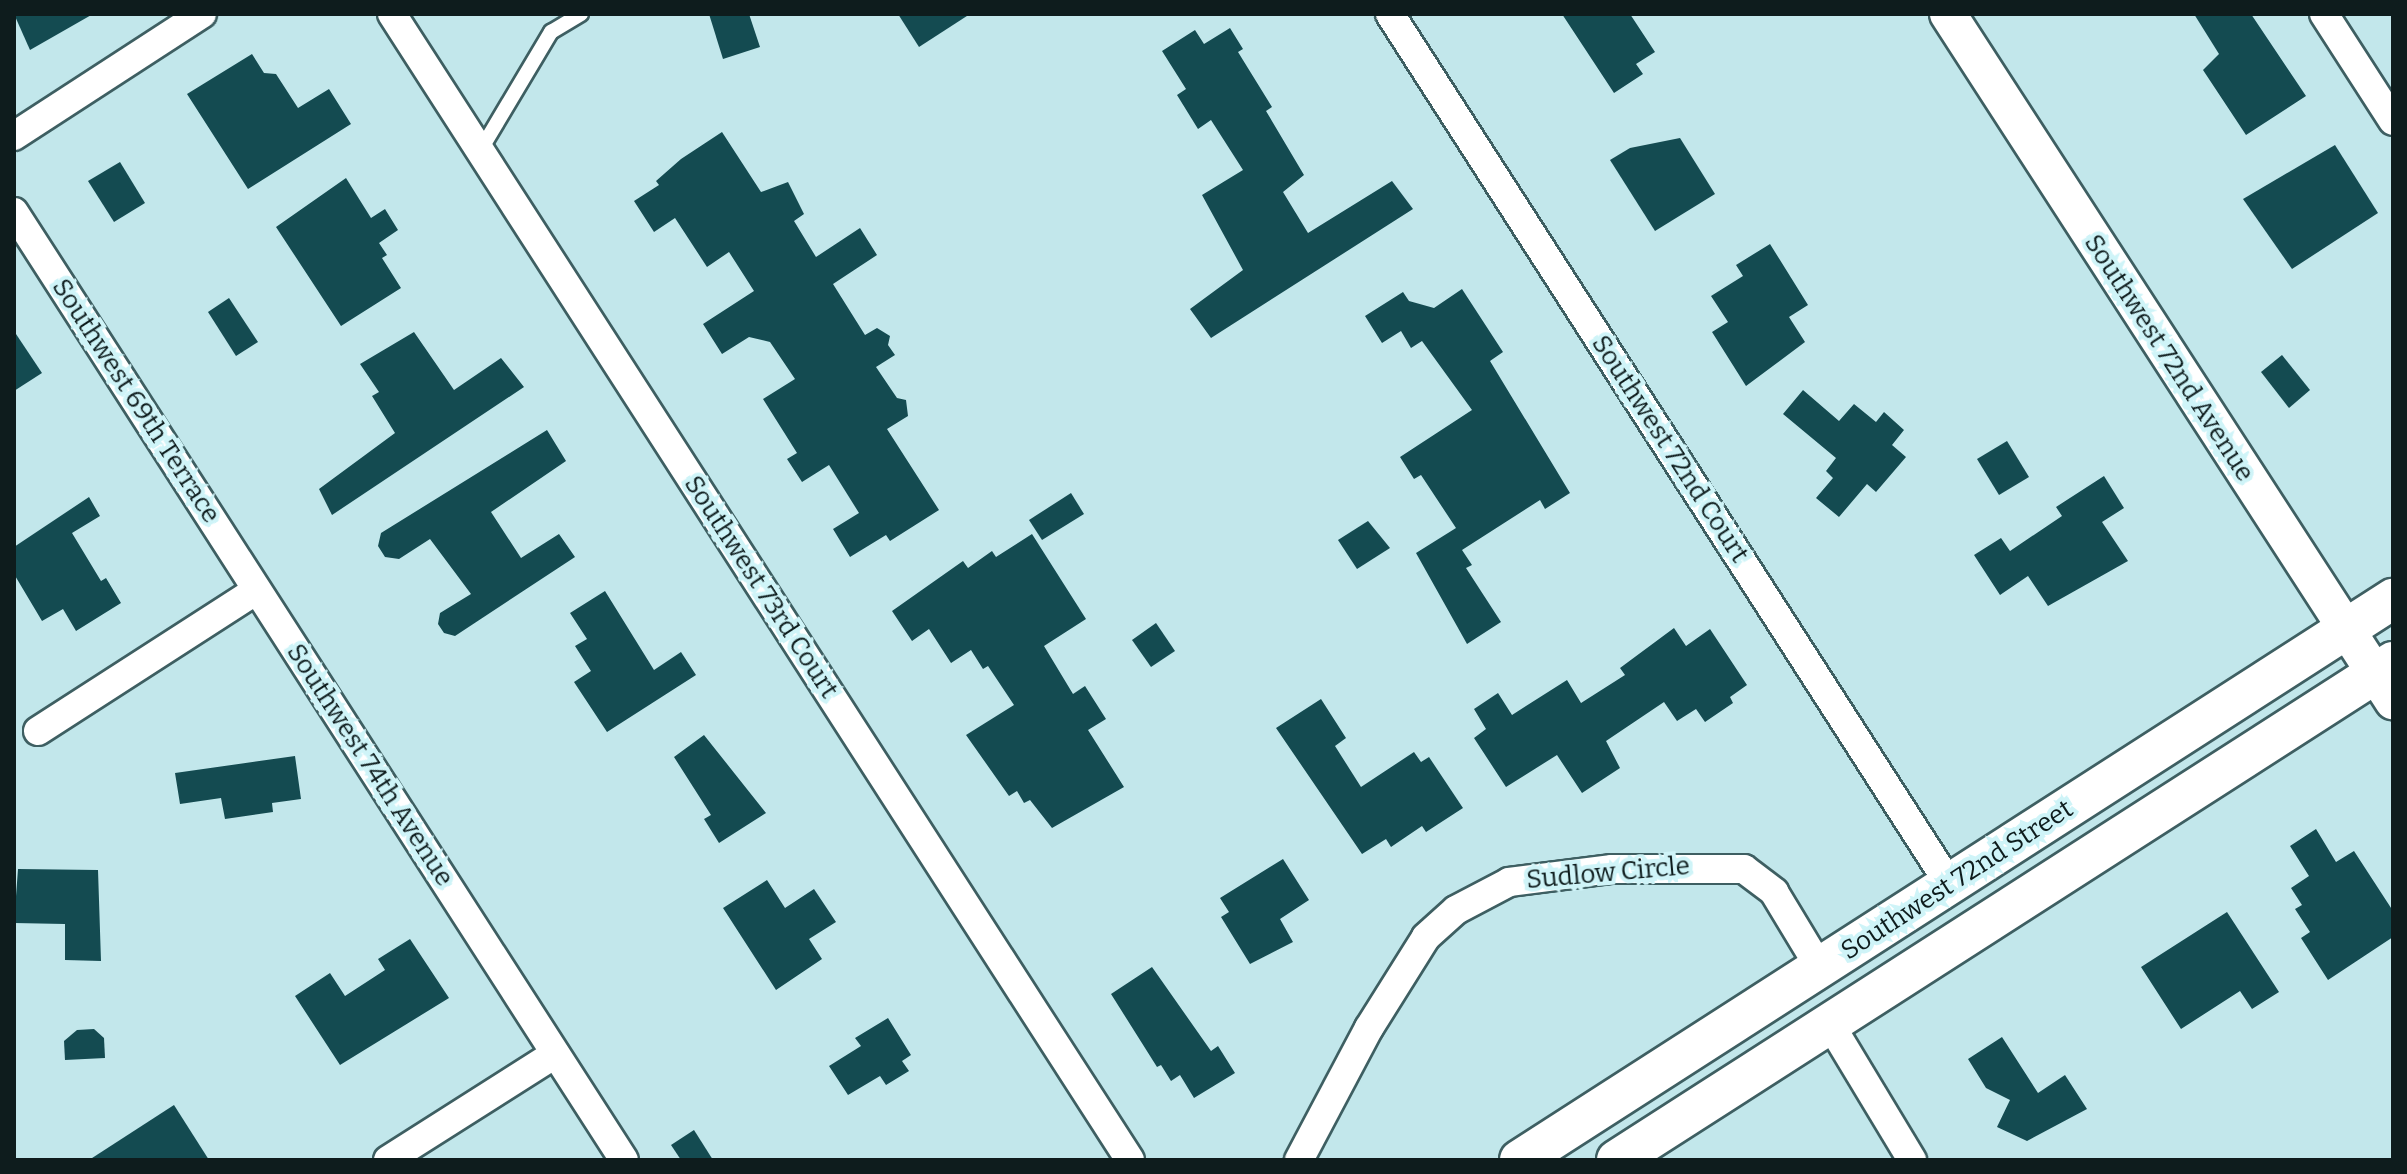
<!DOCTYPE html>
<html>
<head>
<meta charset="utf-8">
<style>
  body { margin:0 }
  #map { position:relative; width:2407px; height:1174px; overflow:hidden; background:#c2e7eb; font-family:Bitter,serif }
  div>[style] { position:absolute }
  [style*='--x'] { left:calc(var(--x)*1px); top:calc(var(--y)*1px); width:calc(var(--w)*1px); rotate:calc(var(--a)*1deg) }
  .building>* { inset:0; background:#144b51 }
  .roads { filter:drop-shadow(2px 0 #3e5f62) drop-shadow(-2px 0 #3e5f62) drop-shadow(0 2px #3e5f62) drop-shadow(0 -2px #3e5f62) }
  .service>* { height:14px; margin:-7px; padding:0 7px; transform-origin:7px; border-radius:7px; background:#fff }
  .minor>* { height:28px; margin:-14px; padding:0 14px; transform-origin:14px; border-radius:14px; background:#fff }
  .tertiary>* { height:36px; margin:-18px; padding:0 18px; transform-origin:18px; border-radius:18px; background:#fff }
  .secondary>* { height:40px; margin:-20px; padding:0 20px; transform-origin:20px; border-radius:20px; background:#fff }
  span { translate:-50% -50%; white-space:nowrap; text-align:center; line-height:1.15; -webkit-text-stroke:8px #cff4f8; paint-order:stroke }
  .street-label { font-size:26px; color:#0e1c1d }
  .frame { position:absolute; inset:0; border:16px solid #0e1c1d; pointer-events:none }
</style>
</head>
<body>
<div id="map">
  <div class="building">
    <div style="clip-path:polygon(14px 14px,93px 14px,30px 50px)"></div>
    <div style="clip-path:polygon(709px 14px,749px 14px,760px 47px,723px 59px)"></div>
    <div style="clip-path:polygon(898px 14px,970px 14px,919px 47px)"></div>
    <div style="clip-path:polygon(1562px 14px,1630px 14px,1655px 52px,1636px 64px,1643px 74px,1614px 93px)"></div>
    <div style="clip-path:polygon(2194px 14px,2251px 14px,2306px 96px,2246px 135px,2203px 70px,2219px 54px)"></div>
    <div style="clip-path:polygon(1230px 28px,1243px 49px,1238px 52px,1272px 107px,1266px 111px,1304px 175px,1283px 192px,1308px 233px,1392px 181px,1413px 209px,1211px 338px,1190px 309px,1243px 270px,1202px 195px,1243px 170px,1211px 120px,1198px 129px,1177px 95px,1186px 89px,1162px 51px,1195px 30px,1204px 44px)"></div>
    <div style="clip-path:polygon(252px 54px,264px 73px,276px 74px,298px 108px,329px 89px,351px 124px,248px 189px,187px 94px)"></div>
    <div style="clip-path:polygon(722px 132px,761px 192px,788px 182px,804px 214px,794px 221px,816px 257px,860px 228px,877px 255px,833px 284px,865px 335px,877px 328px,890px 336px,888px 345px,895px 355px,876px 367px,897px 398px,906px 400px,908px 416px,887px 429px,939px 510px,890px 541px,886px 535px,850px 557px,833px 529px,859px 513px,829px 465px,802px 482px,787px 459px,797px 453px,763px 399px,795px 379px,770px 342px,749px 337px,722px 354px,703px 324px,754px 291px,729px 252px,707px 267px,675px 218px,654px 232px,634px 201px,659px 185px,656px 181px,681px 159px)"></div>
    <div style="clip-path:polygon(1680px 138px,1715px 194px,1655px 231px,1610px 160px,1630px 148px)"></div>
    <div style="clip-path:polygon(2335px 145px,2378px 213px,2292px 269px,2243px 199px)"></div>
    <div style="clip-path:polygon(120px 162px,145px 203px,114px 222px,88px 181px)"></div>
    <div style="clip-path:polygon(346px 178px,371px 218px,385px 209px,398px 230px,379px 243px,387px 255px,382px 258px,401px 288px,341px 326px,276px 227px)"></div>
    <div style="clip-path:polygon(1770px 244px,1808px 305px,1789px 317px,1805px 342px,1746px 386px,1712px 332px,1728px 322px,1711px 296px,1743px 276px,1736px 265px)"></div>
    <div style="clip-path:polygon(1462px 289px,1503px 352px,1490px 361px,1570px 493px,1545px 509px,1540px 500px,1462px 550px,1472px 565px,1466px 568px,1501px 622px,1467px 644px,1416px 553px,1456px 528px,1421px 475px,1414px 479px,1400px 457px,1472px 410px,1422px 341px,1411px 348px,1401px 331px,1382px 343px,1365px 316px,1403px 292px,1409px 301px,1434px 308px)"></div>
    <div style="clip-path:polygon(229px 298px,258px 342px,236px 356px,208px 312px)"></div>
    <div style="clip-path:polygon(14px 331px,42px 373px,14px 391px)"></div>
    <div style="clip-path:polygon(414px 332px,454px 390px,501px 358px,524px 387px,332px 515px,319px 489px,395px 433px,372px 396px,379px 392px,360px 364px)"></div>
    <div style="clip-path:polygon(2282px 355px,2310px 390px,2289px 408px,2261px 372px)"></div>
    <div style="clip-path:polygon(1803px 390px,1839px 421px,1854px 404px,1876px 422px,1884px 412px,1904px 430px,1892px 445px,1906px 457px,1876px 492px,1867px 484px,1839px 517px,1816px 498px,1833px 478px,1826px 471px,1836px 458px,1783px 414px)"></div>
    <div style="clip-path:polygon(547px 430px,566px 461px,491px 512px,521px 558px,559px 534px,575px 557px,455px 636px,444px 633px,438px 624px,440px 613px,471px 594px,430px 539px,399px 559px,385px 557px,378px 546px,381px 533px)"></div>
    <div style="clip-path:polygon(2007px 441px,2029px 477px,1999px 495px,1977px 459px)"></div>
    <div style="clip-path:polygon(2104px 476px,2124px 508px,2102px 522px,2128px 561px,2048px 606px,2028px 576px,2000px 595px,1974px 555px,2001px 538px,2010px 551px,2062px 516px,2056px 507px)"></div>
    <div style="clip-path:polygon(1071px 493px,1084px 514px,1042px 540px,1029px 520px)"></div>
    <div style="clip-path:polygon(89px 497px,100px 516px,72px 533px,101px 581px,106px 578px,121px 603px,76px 631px,63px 609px,42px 621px,14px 574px,14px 547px)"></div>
    <div style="clip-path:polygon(1368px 521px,1390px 548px,1357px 569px,1338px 540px)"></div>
    <div style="clip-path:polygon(1032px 534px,1086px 619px,1044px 646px,1073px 694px,1085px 686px,1106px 719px,1088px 730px,1124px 787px,1052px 828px,1030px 800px,1024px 803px,1017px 791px,1009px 796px,966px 735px,1014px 705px,988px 666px,983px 669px,971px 650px,951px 663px,929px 629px,912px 641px,892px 611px,963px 561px,968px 568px,992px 551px,996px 557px)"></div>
    <div style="clip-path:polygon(605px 591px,654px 670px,681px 652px,696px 675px,607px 732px,574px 682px,591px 671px,575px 646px,587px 639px,570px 613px)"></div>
    <div style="clip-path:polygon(1156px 623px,1175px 651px,1151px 667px,1132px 640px)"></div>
    <div style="clip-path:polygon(1674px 628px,1686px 646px,1710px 629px,1747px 685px,1730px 697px,1733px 703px,1705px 722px,1696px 709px,1677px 721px,1664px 702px,1606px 741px,1620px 768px,1582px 793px,1557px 755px,1506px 787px,1474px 738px,1486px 729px,1474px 709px,1498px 693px,1512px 715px,1567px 680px,1581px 703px,1625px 675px,1620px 668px)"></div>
    <div style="clip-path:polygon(1321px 699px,1346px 738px,1335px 746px,1361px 787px,1414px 752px,1421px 762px,1429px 757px,1463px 808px,1426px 832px,1422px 826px,1391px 847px,1386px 839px,1362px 854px,1276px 728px)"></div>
    <div style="clip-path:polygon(704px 735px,766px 813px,719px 843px,704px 819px,711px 815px,674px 757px)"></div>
    <div style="clip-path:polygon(295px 756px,301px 799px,272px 803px,273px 812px,225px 819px,221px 798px,180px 804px,175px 773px)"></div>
    <div style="clip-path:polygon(2316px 829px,2336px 862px,2354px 851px,2393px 911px,2393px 937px,2328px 980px,2301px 938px,2310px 932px,2295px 909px,2302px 905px,2291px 888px,2309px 876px,2290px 846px)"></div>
    <div style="clip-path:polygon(1283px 859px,1309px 900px,1280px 919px,1293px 942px,1250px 964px,1221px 917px,1229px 912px,1220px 898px)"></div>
    <div style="clip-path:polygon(18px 869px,98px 870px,101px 961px,65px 960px,65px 924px,14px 923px)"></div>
    <div style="clip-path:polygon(767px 880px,785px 908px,814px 889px,836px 922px,809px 939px,822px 959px,776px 990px,723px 908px)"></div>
    <div style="clip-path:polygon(2227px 912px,2279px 992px,2252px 1009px,2240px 991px,2181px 1029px,2141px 967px)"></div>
    <div style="clip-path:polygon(410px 939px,449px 998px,340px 1065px,295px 996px,330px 973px,345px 996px,385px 970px,378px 959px)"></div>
    <div style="clip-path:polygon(1152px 967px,1211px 1051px,1218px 1046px,1235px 1073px,1194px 1098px,1180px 1075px,1171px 1081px,1161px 1065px,1157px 1067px,1111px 994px)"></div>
    <div style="clip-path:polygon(888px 1018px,911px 1055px,902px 1061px,909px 1071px,886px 1085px,880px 1076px,848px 1095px,829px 1066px,861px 1046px,855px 1038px)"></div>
    <div style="clip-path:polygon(94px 1029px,104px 1038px,105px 1058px,65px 1060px,64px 1041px,77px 1030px)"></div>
    <div style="clip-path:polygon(2002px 1037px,2038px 1093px,2065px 1075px,2087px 1109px,2027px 1141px,1997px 1127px,2010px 1100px,1986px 1088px,1968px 1059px)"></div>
    <div style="clip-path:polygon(174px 1105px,209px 1160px,89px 1160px)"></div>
    <div style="clip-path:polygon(694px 1130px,713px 1160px,681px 1160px,671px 1145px)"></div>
  </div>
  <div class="roads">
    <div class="service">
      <div style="--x:480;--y:151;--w:139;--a:-59.2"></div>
      <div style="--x:551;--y:32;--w:35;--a:-31"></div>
    </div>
    <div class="minor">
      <div style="--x:392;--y:14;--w:1363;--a:57.22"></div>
      <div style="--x:1390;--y:14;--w:1035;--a:57.26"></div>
      <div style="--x:2324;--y:14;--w:127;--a:57.2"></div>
      <div style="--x:14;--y:136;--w:224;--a:-33"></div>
      <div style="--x:14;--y:212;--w:1127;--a:57.24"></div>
      <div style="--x:38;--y:731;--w:260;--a:-32.8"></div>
      <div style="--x:1830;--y:1024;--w:159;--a:58.9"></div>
      <div style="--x:388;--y:1160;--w:198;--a:-32.4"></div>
      <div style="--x:1299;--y:1160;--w:149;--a:-62.1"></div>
      <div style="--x:1369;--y:1028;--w:107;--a:-57.9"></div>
      <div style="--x:1426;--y:937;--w:40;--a:-42"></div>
      <div style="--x:1456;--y:910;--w:60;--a:-27.8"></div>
      <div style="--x:1509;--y:882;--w:104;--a:-7.2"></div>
      <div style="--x:1612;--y:869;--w:132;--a:0"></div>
      <div style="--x:1744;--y:869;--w:38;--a:37"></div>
      <div style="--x:1774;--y:892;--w:89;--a:58.8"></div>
    </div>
    <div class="tertiary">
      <div style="--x:1948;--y:14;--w:819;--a:57.07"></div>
    </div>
    <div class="secondary">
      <div style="--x:1520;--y:1160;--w:1038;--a:-32.73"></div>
      <div style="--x:1617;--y:1160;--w:922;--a:-32.69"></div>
    </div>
  </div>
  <div class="street-label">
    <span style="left:2169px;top:358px;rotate:57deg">Southwest 72nd Avenue</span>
    <span style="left:136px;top:401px;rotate:57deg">Southwest 69th Terrace</span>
    <span style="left:1670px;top:449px;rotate:57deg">Southwest 72nd Court</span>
    <span style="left:761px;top:587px;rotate:57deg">Southwest 73rd Court</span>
    <span style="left:370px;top:765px;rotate:57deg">Southwest 74th Avenue</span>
    <span style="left:1608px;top:873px;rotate:-5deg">Sudlow Circle</span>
    <span style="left:1957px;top:880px;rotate:-33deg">Southwest 72nd Street</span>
  </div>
  <div class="frame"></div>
</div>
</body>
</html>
